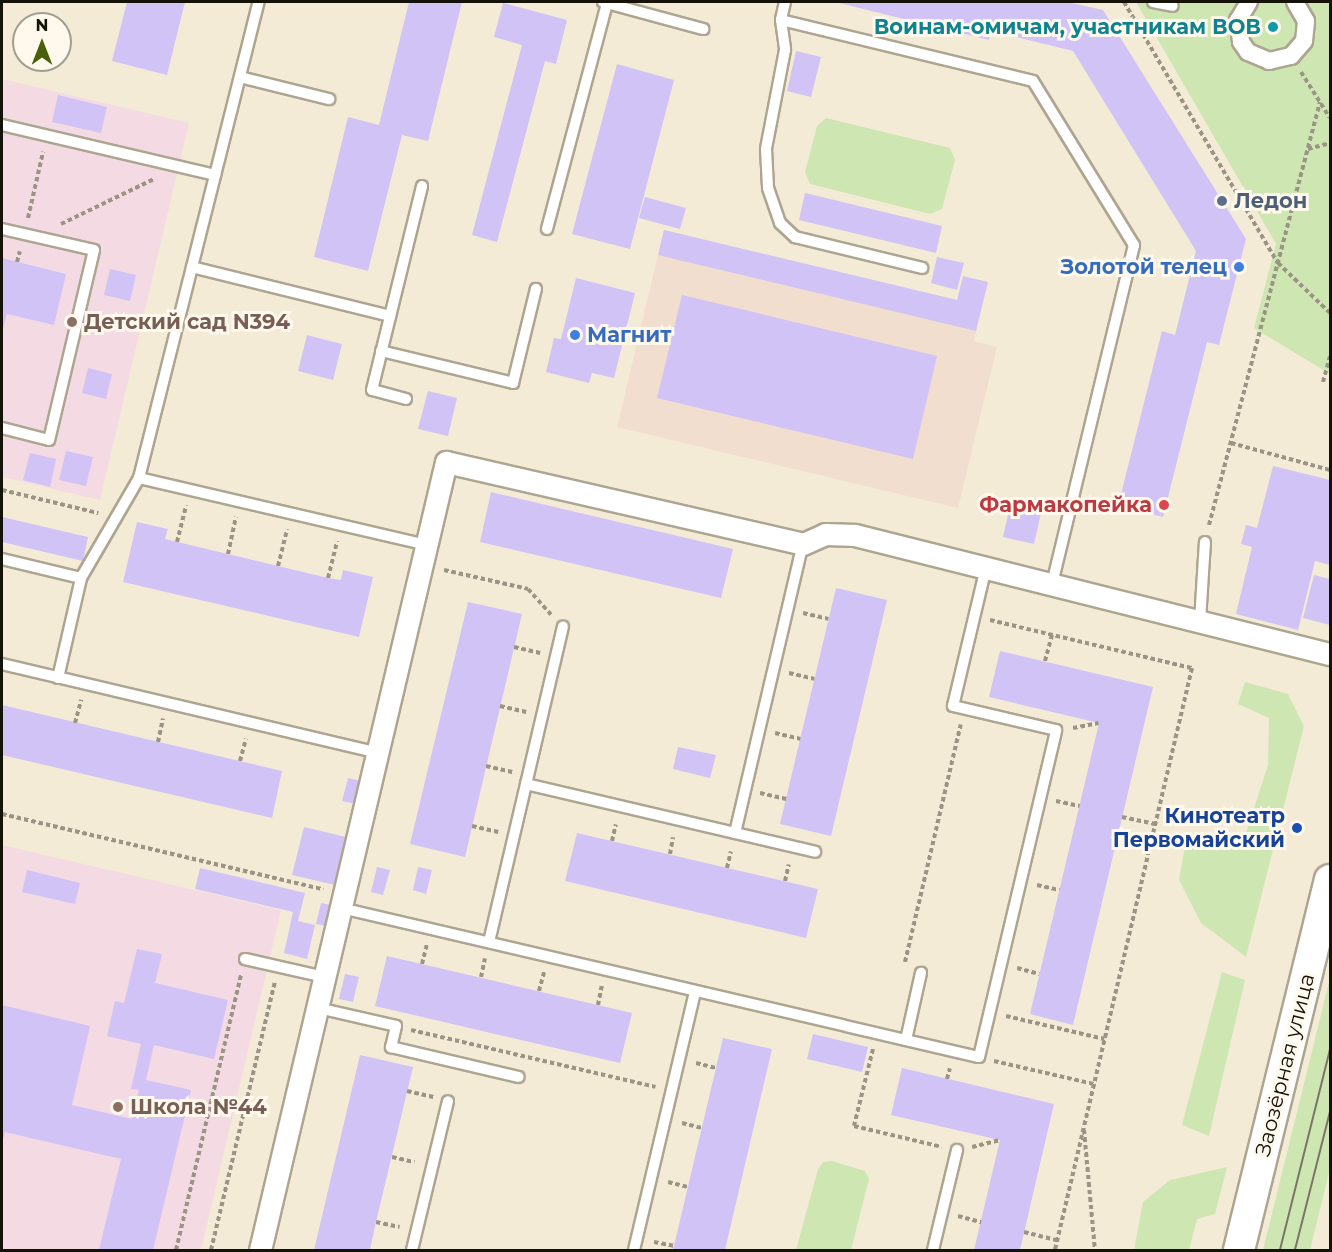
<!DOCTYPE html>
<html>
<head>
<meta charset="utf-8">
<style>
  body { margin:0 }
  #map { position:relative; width:1332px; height:1252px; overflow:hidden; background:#f4ebd6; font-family:Montserrat,sans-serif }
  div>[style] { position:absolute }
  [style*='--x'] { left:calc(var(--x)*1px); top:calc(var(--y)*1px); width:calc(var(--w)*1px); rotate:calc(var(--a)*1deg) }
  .industrial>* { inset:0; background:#f1dece }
  .education>* { inset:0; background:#f4dae2 }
  .green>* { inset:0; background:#cee6b2 }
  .building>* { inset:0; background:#d1c3f6 }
  .path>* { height:4px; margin-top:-2px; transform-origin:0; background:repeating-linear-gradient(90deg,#9b9484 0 4.5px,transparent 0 7.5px) }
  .roads { filter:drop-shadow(2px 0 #ada591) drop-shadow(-2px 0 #ada591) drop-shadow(0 2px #ada591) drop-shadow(0 -2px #ada591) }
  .service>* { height:10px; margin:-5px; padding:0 5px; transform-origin:5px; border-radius:5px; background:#fff }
  .pedestrian>* { height:16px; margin:-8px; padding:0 8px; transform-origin:8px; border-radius:8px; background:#fff }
  .minor>* { height:21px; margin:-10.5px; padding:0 10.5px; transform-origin:10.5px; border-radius:10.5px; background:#fff }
  .secondary>* { height:30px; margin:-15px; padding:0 15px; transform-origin:15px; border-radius:15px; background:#fff }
  .tram>* { height:1.5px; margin:-0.75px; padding:0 0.75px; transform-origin:0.75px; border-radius:0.75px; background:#7b7567 }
  .dots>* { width:16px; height:16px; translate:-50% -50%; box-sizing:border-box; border:3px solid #fef9ec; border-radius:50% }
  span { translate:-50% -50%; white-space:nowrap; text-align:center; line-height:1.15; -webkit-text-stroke:6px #fef9ec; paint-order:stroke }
  .culture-label { font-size:21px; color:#0d838f; font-weight:700 }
  .right { translate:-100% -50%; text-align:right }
  .service-label { font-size:21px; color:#4e5e75; font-weight:700 }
  .left { translate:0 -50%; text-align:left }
  .shop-label { font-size:21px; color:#366cbe; font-weight:700 }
  .education-label { font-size:21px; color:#785e54; font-weight:700 }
  .health-label { font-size:21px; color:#be3a42; font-weight:700 }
  .transit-label { font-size:21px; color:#164399; font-weight:700 }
  .street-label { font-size:21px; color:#15120a }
  .frame { position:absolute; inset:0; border:3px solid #15120a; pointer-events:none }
  .north { position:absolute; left:12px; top:12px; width:60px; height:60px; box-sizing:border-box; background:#fef9ec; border:2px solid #a19d92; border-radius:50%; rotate:0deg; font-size:16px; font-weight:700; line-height:24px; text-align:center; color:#15120a }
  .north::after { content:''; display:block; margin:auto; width:21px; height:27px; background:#495f08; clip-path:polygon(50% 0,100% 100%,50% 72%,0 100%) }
</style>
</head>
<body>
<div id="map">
  <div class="industrial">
    <div style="clip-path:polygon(664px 230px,982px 306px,974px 341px,997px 347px,958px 508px,617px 427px)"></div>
  </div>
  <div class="education">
    <div style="clip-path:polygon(2px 79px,189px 123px,100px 500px,2px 477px)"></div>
    <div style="clip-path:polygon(2px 845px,281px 910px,201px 1250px,2px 1250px)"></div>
  </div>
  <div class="green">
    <div style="clip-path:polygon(1136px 2px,1330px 2px,1330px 374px,1254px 328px,1276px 244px)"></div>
    <div style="clip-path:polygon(826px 118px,950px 148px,955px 160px,942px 209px,930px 214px,810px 184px,805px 172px,817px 126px)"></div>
    <div style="clip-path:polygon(1245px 682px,1288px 694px,1304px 726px,1246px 957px,1201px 923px,1179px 880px,1184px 851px,1215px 832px,1244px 839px,1268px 765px,1269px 718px,1238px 704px)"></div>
    <div style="clip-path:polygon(1222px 972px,1245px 980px,1209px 1136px,1182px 1125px)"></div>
    <div style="clip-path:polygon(1330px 978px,1330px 1169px,1310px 1250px,1263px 1250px)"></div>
    <div style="clip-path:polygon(832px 1161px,865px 1171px,869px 1179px,851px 1250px,796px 1250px,818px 1169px,823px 1162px)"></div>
    <div style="clip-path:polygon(1227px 1167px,1215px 1214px,1197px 1219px,1189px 1250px,1134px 1250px,1143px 1202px,1170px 1180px)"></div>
  </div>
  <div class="building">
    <div style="clip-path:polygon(127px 2px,185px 2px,167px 75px,112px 61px)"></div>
    <div style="clip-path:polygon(409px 2px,462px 2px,428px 141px,402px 135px,368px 271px,314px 257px,348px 117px,379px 125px)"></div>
    <div style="clip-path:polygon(835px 2px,1067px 2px,1103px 10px,1246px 239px,1219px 345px,1207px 342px,1163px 517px,1118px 506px,1162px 331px,1175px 335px,1196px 251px,1073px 51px,991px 31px,989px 40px)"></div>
    <div style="clip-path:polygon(503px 3px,567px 20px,556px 64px,545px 61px,497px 242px,472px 235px,522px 45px,494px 37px)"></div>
    <div style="clip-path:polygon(796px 51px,821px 57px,811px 97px,787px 91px)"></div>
    <div style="clip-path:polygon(617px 64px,674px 80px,630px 249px,572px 234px)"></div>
    <div style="clip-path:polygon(58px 95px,107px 107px,101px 133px,52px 122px)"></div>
    <div style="clip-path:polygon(805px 193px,942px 226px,936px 253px,799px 220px)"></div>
    <div style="clip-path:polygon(645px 197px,686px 208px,680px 229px,639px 218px)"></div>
    <div style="clip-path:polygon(664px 230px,957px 300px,963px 276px,988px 282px,976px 331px,658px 255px)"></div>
    <div style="clip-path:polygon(937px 257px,964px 263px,957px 290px,931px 283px)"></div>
    <div style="clip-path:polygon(2px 258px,66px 274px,54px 325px,7px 314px,2px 332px)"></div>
    <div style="clip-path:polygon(110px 269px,136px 275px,130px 301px,104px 295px)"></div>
    <div style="clip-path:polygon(576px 278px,635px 293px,614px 378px,592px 373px,589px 383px,546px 372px,554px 338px,561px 339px)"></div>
    <div style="clip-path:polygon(682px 295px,937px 356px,913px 459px,657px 398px)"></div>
    <div style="clip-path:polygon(307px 335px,342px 344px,333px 380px,298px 371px)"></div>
    <div style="clip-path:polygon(88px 368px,112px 374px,106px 399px,82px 393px)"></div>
    <div style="clip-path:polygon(428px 391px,457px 398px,448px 436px,418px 429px)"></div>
    <div style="clip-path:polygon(66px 451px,93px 457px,86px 486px,59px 480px)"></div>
    <div style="clip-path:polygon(30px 453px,56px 459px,50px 487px,23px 480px)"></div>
    <div style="clip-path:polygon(1273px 466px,1330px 480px,1330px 565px,1315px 561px,1298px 630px,1236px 614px,1252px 547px,1241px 544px,1246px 525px,1257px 528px)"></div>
    <div style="clip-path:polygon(491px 492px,733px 549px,721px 598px,480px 542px)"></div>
    <div style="clip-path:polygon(1010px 506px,1041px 513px,1034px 544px,1003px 537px)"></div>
    <div style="clip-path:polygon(2px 517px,88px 537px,83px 561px,2px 542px)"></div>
    <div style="clip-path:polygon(137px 522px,168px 529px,165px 539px,328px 578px,341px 580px,343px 570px,373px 577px,359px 637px,123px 582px)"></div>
    <div style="clip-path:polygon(1314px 575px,1330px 579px,1330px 625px,1303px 618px)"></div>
    <div style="clip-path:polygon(836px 588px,887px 600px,831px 836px,780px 824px)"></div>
    <div style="clip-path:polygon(468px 602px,522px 614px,465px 857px,410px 844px)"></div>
    <div style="clip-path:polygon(1000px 651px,1153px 687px,1073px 1025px,1030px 1014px,1099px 723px,989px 697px)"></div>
    <div style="clip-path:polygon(2px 705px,282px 771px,272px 818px,2px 755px)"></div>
    <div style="clip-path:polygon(678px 747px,716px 755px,710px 778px,673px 769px)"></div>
    <div style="clip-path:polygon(348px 778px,361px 781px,356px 804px,342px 801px)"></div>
    <div style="clip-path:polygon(304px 827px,346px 837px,335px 885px,292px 875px)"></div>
    <div style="clip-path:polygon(577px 833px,818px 889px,806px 938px,565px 881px)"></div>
    <div style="clip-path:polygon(377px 867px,390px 870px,383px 895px,371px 892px)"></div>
    <div style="clip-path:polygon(418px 867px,432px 870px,426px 894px,413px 890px)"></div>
    <div style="clip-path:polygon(200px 868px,305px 893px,298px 921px,315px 925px,307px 959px,284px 953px,293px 912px,195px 889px)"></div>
    <div style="clip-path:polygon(27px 870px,80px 883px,75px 904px,22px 892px)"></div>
    <div style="clip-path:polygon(321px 903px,331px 905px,326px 926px,316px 924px)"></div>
    <div style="clip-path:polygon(137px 949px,162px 954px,155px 983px,228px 1000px,214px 1059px,154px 1045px,146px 1080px,191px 1090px,153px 1250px,99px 1250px,121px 1159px,5px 1132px,2px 1143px,2px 1005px,90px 1026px,72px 1105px,132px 1119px,139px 1090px,131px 1089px,141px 1044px,107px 1036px,115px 1001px,124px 1003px)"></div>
    <div style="clip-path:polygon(387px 956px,632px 1013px,620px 1063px,375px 1006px)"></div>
    <div style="clip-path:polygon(345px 974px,359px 977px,353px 1002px,339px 999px)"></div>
    <div style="clip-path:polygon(813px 1034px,868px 1047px,862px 1072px,807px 1059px)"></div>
    <div style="clip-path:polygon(723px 1038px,772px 1049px,725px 1250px,673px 1250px)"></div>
    <div style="clip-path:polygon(360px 1055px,413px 1067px,376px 1222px,370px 1250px,314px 1250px)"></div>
    <div style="clip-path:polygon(902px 1068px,1054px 1104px,1020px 1250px,974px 1250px,1000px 1140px,891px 1115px)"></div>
  </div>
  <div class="path">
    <div style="--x:1124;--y:2;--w:303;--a:59.5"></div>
    <div style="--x:1278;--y:263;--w:72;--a:43.9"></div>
    <div style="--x:1301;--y:72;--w:54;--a:57.8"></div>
    <div style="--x:1308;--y:149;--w:23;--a:-15"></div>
    <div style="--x:28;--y:218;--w:68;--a:-77.2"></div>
    <div style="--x:61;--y:224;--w:103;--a:-25.8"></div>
    <div style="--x:17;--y:262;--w:11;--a:-75"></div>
    <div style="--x:1323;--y:382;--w:28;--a:-75"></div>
    <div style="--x:1231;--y:443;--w:103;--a:15.3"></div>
    <div style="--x:2;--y:490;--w:99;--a:13.5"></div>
    <div style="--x:1209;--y:525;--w:437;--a:-75.3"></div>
    <div style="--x:177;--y:542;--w:38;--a:-76"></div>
    <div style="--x:228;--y:554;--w:38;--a:-78"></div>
    <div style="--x:278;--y:566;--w:38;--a:-76"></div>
    <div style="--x:444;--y:570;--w:86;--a:12.7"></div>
    <div style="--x:528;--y:589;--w:36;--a:48"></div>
    <div style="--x:328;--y:578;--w:38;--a:-76"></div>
    <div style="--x:803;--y:613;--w:26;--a:13"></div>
    <div style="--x:990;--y:620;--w:208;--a:13.4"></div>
    <div style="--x:1192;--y:668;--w:598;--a:103.25"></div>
    <div style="--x:514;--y:647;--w:27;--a:13"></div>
    <div style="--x:1045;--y:661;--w:27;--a:-75"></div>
    <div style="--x:789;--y:673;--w:26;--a:13"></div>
    <div style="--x:500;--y:706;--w:27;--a:13"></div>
    <div style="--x:75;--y:723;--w:24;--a:-75"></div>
    <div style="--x:1073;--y:728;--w:26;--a:-11"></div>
    <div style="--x:775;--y:733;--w:26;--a:13"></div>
    <div style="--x:158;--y:742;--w:24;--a:-78"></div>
    <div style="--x:240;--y:761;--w:23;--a:-75"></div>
    <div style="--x:486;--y:766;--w:27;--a:13"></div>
    <div style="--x:760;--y:793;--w:27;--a:13"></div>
    <div style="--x:1056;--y:801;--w:24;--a:12"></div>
    <div style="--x:2;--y:814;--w:330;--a:13.2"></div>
    <div style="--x:1122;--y:817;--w:34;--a:12"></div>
    <div style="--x:472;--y:826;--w:27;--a:13"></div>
    <div style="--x:612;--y:841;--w:17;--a:-77"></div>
    <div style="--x:670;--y:854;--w:17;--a:-80"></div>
    <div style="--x:727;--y:868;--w:17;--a:-77"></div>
    <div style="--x:785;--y:881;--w:17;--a:-77"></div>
    <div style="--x:1037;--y:885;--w:23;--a:13"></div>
    <div style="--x:905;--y:962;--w:244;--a:-76.8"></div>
    <div style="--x:422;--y:964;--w:21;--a:-76"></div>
    <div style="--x:1017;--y:968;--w:23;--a:15"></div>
    <div style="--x:481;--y:977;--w:19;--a:-78"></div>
    <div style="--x:539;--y:991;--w:20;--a:-75"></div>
    <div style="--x:598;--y:1005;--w:20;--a:-79"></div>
    <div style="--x:1006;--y:1016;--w:101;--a:13.2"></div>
    <div style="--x:411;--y:1030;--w:251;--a:13.1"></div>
    <div style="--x:873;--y:1049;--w:79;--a:103.9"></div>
    <div style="--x:854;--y:1126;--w:90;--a:13.4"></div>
    <div style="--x:994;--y:1061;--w:103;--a:13"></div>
    <div style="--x:696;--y:1063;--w:21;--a:14"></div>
    <div style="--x:947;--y:1079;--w:11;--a:-75"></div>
    <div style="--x:407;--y:1091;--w:27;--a:13"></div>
    <div style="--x:682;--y:1123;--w:21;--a:14"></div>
    <div style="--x:1084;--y:1130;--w:121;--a:84.8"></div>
    <div style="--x:972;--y:1147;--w:29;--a:-14"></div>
    <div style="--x:392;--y:1157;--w:23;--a:13"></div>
    <div style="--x:668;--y:1182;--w:21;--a:14"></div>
    <div style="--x:958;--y:1216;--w:24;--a:15"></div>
    <div style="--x:376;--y:1222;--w:24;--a:12"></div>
    <div style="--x:1024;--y:1232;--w:34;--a:14"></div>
    <div style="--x:654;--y:1242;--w:20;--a:11"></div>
    <div style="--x:176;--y:1250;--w:284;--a:-76.7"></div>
    <div style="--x:211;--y:1250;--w:276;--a:-76.6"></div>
  </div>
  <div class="roads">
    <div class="service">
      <div style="--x:603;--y:2;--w:104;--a:15.1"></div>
      <div style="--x:785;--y:2;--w:18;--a:103"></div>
      <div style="--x:781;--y:20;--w:259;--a:13.6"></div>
      <div style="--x:1033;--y:81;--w:193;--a:58.4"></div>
      <div style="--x:1134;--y:245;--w:349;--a:103.6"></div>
      <div style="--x:1153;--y:2;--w:20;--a:11"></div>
      <div style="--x:781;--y:20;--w:30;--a:82"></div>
      <div style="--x:785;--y:50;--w:101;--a:100.9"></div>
      <div style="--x:766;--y:149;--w:39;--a:87"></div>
      <div style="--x:768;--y:188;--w:37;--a:71"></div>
      <div style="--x:780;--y:223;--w:21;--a:43"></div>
      <div style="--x:795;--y:237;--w:131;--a:13.7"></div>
      <div style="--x:240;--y:77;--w:92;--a:13.9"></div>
      <div style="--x:2;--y:125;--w:219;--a:13.2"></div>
      <div style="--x:2;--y:229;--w:94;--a:12.9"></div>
      <div style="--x:94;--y:250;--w:195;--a:103.3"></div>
      <div style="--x:49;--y:440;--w:49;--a:-165.7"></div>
      <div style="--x:547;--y:229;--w:234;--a:-75.1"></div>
      <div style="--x:192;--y:267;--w:204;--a:13.9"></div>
      <div style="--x:381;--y:351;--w:136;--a:13.6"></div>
      <div style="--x:513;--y:383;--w:97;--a:-76.3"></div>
      <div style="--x:406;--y:399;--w:35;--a:-165"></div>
      <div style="--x:372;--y:390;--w:210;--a:-76.2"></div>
      <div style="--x:139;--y:478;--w:295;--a:13.1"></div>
      <div style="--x:2;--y:559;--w:81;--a:13.5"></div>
      <div style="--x:1200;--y:621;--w:79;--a:-86.4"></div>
      <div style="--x:2;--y:664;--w:386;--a:13.3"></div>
      <div style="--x:58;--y:678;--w:103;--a:-77"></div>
      <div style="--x:81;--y:578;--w:116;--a:-59.9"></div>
      <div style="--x:139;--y:478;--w:491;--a:-75.9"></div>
      <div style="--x:526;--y:784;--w:297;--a:13.2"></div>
      <div style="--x:735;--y:833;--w:297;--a:-76.8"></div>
      <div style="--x:341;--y:908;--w:655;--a:13.15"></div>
      <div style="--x:979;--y:1057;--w:336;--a:-76.7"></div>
      <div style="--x:1056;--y:730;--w:106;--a:-166.9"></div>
      <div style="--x:953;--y:706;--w:143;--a:-76.6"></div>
      <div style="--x:489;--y:942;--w:324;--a:-76.8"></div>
      <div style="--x:245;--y:959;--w:82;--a:12.7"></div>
      <div style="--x:318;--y:1008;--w:80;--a:13"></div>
      <div style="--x:396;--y:1026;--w:22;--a:103"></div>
      <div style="--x:391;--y:1047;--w:131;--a:13.2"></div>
      <div style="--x:906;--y:1040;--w:69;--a:-77.4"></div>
      <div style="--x:412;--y:1250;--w:153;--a:-76.4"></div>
      <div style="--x:634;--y:1250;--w:266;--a:-76.7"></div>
      <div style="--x:933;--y:1250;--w:103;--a:-76.5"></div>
    </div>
    <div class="pedestrian">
      <div style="--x:1249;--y:2;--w:21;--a:121"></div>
      <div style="--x:1238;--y:20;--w:22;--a:82"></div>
      <div style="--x:1241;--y:42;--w:12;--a:55"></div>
      <div style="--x:1248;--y:52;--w:23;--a:23"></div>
      <div style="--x:1269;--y:61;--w:23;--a:-13"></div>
      <div style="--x:1291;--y:56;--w:20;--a:-49"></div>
      <div style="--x:1304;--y:41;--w:20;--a:-84"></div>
      <div style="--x:1306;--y:21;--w:22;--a:-120"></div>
    </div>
    <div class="minor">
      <div style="--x:260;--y:1250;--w:810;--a:-76.72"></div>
      <div style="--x:446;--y:462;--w:366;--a:12.9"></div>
      <div style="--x:803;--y:544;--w:24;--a:-24"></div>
      <div style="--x:825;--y:534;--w:30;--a:2"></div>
      <div style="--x:855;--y:535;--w:490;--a:14.1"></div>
    </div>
    <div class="secondary">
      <div style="--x:1239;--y:1250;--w:381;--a:-76.2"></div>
    </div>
  </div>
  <div class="tram">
    <div style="--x:1280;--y:1250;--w:206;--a:-76"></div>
    <div style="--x:1295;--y:1250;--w:142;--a:-75.8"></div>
  </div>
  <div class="dots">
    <div style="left:1273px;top:27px;background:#0f9aa8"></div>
    <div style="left:1222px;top:201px;background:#5c6f8a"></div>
    <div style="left:1239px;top:267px;background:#3f7fe0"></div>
    <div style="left:72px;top:322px;background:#8d6e63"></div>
    <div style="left:575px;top:335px;background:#3f7fe0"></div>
    <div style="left:1164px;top:505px;background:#e0444e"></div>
    <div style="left:1297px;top:828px;background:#1a4fb4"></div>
    <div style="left:118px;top:1107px;background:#8d6e63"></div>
  </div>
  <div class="culture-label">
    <span class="right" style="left:1261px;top:27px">Воинам-омичам, участникам ВОВ</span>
  </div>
  <div class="service-label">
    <span class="left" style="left:1234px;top:201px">Ледон</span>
  </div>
  <div class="shop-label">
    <span class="right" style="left:1227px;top:267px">Золотой телец</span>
    <span class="left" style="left:587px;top:335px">Магнит</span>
  </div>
  <div class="education-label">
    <span class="left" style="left:84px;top:322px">Детский сад N394</span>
    <span class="left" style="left:130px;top:1107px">Школа №44</span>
  </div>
  <div class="health-label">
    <span class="right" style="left:1152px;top:505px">Фармакопейка</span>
  </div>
  <div class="transit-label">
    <span class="right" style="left:1285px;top:828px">Кинотеатр<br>Первомайский</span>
  </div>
  <div class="street-label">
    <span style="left:1285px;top:1065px;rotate:-76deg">Заозёрная улица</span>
  </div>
  <div class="frame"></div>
  <div class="north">N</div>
</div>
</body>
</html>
